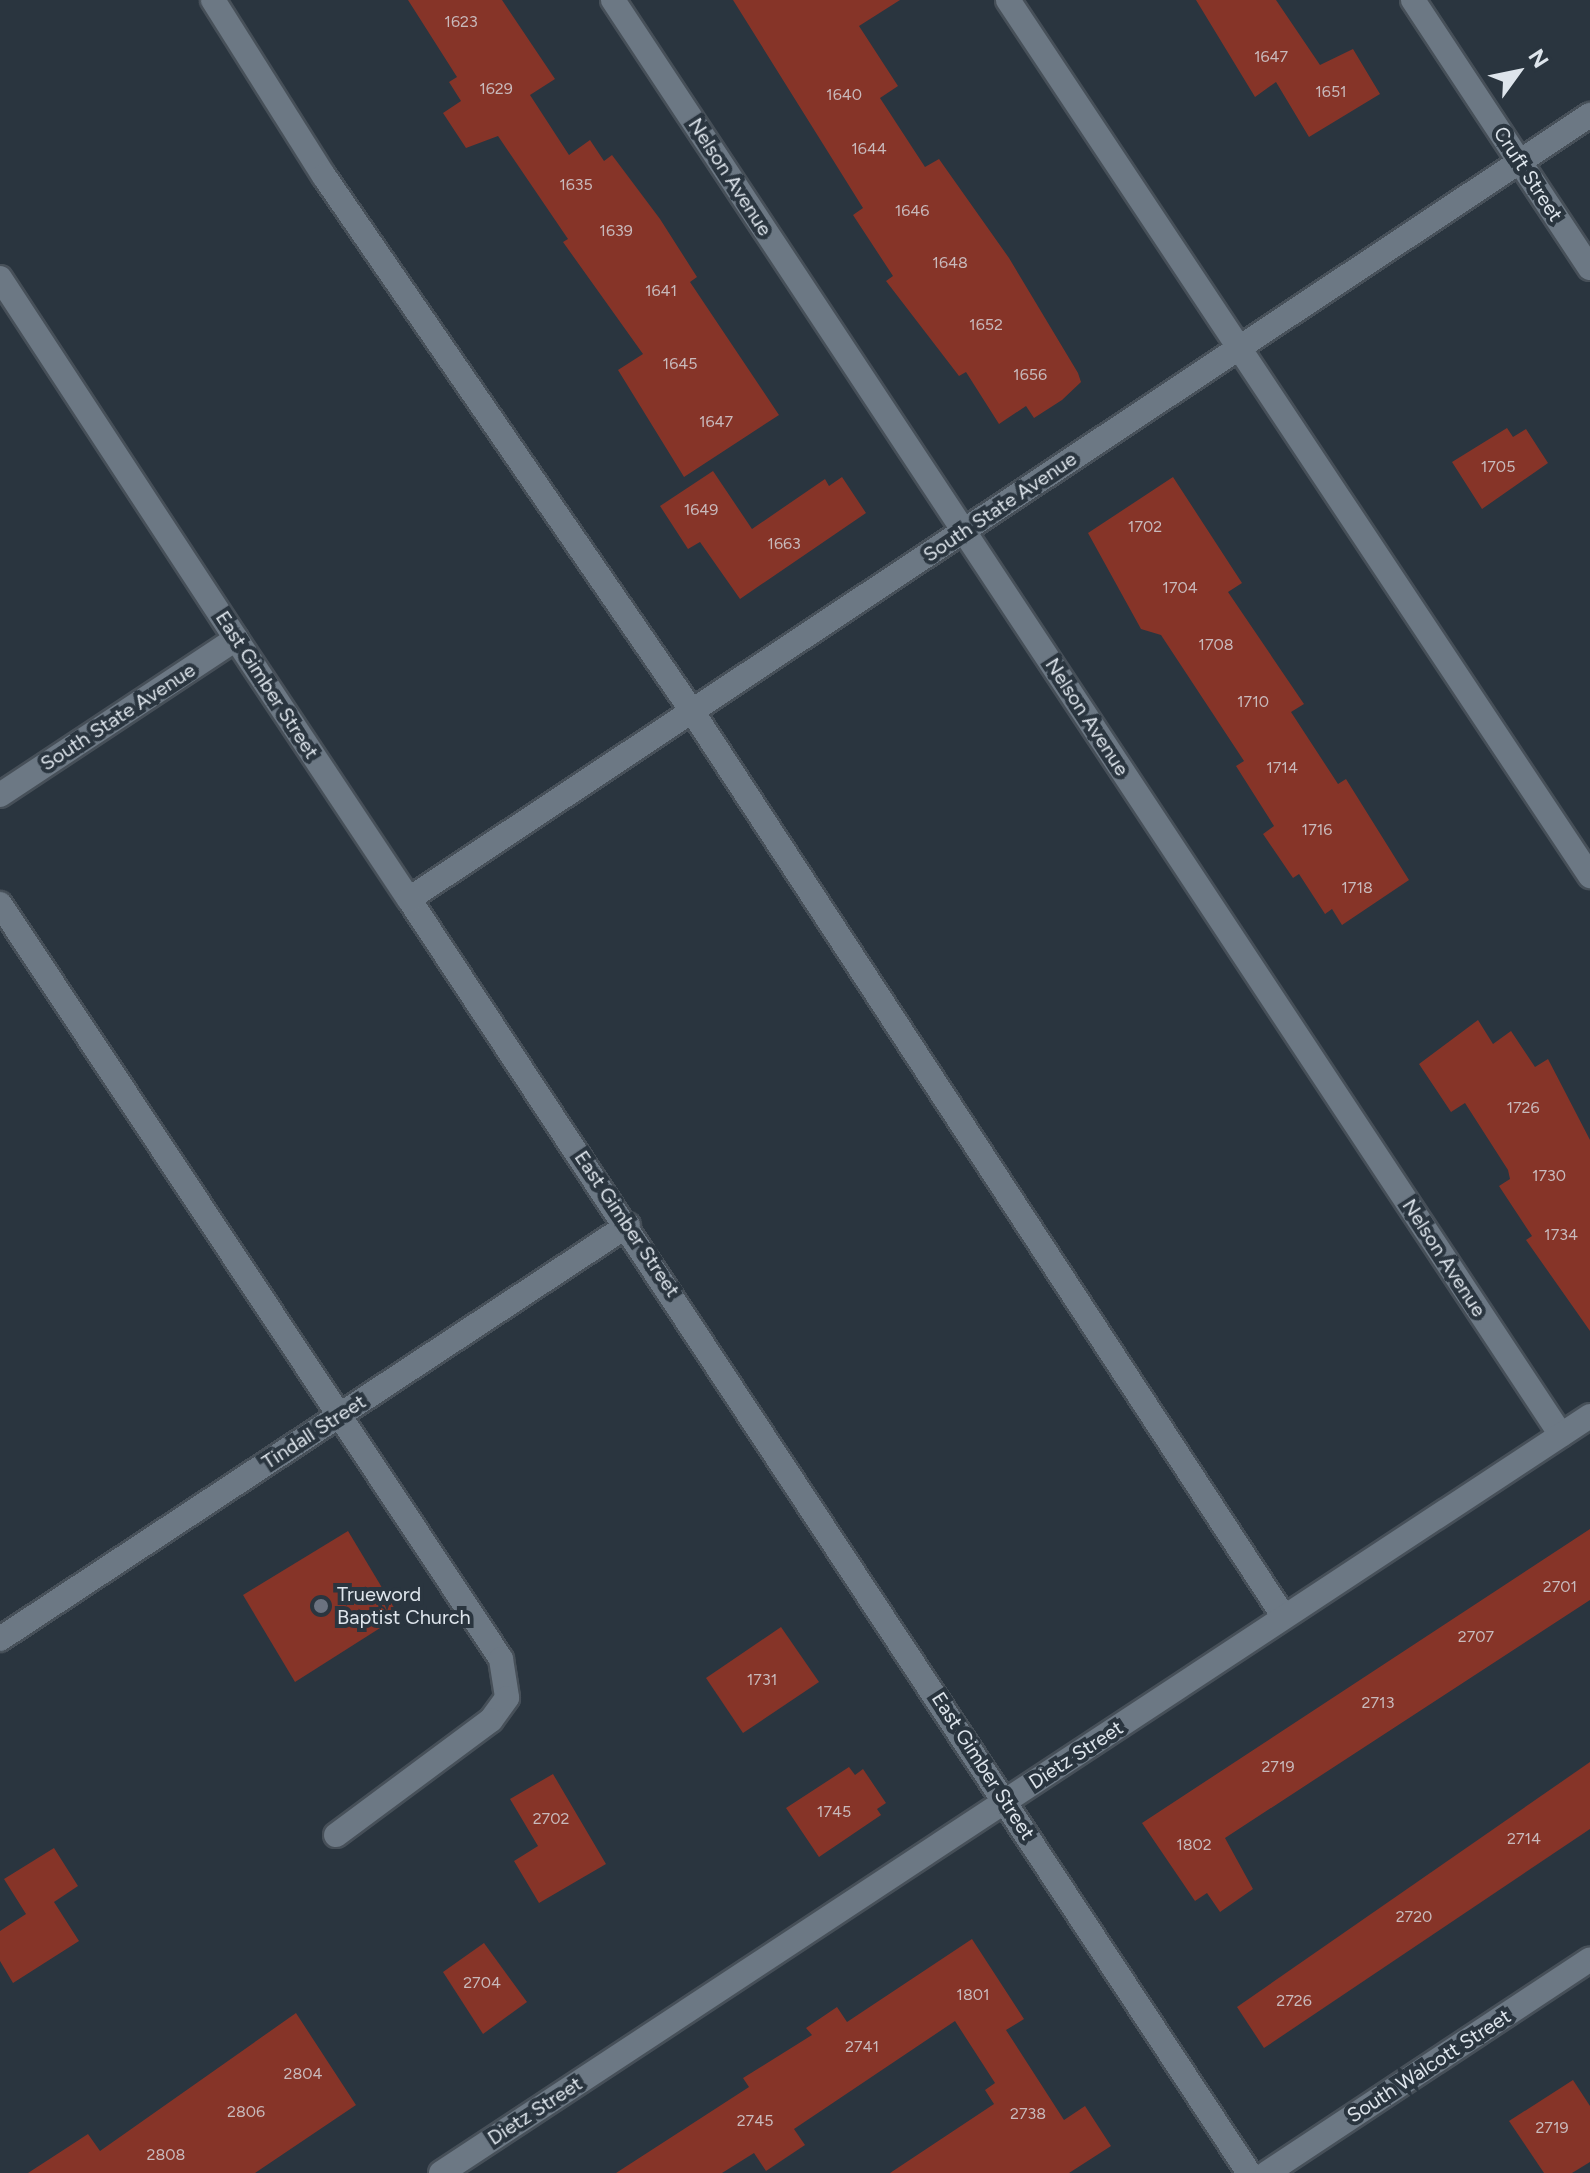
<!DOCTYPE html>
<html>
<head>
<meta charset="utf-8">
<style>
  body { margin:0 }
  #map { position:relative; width:1590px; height:2173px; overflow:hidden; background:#2a353f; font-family:Figtree,sans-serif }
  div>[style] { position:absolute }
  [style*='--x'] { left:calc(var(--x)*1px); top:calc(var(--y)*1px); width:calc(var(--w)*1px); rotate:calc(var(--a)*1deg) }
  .building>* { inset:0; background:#863428 }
  .roads { filter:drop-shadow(2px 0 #475059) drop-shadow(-2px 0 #475059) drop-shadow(0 2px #475059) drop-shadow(0 -2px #475059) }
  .lane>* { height:24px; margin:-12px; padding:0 12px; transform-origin:12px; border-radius:12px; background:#6c7884 }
  .street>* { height:24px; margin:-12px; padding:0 12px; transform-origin:12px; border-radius:12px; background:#6c7884 }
  .secondary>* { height:24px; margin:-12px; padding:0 12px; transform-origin:12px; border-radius:12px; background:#6c7884 }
  .dots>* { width:22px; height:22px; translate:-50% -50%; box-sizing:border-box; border:4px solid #2a353f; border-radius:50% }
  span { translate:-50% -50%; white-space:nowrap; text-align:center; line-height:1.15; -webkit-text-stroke:8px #2a353f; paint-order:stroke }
  .number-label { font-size:16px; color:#c8b9bb }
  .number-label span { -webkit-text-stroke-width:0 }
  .street-label { font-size:20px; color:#dee5ec }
  .poi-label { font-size:20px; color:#dee5ec }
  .left { translate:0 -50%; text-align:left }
  .north { position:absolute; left:1478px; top:32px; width:80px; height:80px; -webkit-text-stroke:6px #2a353f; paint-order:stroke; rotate:57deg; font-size:22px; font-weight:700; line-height:32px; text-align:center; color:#dee5ec }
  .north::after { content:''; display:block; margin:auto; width:28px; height:36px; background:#dee5ec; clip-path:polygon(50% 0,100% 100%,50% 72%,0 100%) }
</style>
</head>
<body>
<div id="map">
  <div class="building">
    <div style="clip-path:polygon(408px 0,502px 0,555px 79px,530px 95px,569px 155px,590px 140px,604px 161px,612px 155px,660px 219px,697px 277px,690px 282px,779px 415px,684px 477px,618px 370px,643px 354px,563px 242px,568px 239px,498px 136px,466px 148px,443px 113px,461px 101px,449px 82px,457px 77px)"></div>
    <div style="clip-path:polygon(733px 0,900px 0,859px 26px,898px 86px,880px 98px,925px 167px,939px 159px,1009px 258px,1078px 373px,1081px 382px,1062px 400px,1034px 418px,1026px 406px,999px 424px,966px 372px,959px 376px,886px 281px,893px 276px,853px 215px,863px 208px)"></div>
    <div style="clip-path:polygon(1196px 0,1276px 0,1320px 65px,1353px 49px,1380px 94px,1309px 137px,1276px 82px,1255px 97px)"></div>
    <div style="clip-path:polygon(1507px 428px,1513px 437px,1526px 429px,1548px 463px,1482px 509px,1452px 462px)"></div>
    <div style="clip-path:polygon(713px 471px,752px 529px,825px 479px,829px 486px,842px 477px,866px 513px,740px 599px,700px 542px,688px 549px,660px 506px)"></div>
    <div style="clip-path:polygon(1173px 477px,1242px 583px,1228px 592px,1304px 704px,1291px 712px,1338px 784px,1346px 779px,1409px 880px,1342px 925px,1332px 909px,1325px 914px,1299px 874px,1293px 878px,1263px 834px,1274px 826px,1236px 766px,1244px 761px,1161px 635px,1141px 629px,1088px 533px)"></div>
    <div style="clip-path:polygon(1478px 1020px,1493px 1044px,1511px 1031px,1535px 1067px,1548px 1059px,1590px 1140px,1590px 1331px,1526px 1240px,1532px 1236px,1499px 1186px,1510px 1179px,1508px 1170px,1465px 1103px,1451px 1112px,1419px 1064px)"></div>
    <div style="clip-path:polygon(1590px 1529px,1590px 1600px,1225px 1838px,1253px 1889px,1220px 1912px,1207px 1893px,1195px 1901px,1142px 1823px)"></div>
    <div style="clip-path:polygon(348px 1531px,399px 1616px,295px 1682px,243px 1595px)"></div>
    <div style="clip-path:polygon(781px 1627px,819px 1682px,743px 1733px,706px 1678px)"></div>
    <div style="clip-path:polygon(1590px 1762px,1590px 1829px,1264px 2048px,1237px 2007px)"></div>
    <div style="clip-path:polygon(849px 1767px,855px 1775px,863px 1769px,886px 1803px,877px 1809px,881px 1815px,819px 1857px,786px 1808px)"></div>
    <div style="clip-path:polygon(553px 1774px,606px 1864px,539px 1903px,514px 1861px,538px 1846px,510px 1799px)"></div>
    <div style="clip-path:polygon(54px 1848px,78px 1886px,54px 1902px,79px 1941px,13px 1983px,0 1961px,0 1931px,26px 1914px,4px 1879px)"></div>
    <div style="clip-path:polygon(972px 1939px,1024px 2019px,1006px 2030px,1064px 2120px,1085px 2106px,1111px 2146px,1069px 2173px,890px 2173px,994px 2104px,985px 2090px,995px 2083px,955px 2021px,794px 2129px,805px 2145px,766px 2171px,754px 2153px,722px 2173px,616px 2173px,749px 2087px,743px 2078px,812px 2035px,806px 2028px,837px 2007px,847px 2022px)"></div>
    <div style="clip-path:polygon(484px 1943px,527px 2002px,483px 2034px,443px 1972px)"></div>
    <div style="clip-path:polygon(296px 2013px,356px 2105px,255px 2173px,28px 2173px,88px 2134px,100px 2151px)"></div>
    <div style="clip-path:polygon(1573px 2080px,1590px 2106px,1590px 2162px,1572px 2173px,1544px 2173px,1509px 2121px)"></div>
  </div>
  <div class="roads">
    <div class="lane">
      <div style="--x:213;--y:0;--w:208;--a:57.8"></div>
      <div style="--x:324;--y:176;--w:649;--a:55.48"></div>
      <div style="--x:692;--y:711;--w:1082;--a:56.84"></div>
      <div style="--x:1008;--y:0;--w:1052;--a:56.4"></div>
      <div style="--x:0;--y:904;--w:906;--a:56.43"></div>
      <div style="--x:501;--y:1659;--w:39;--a:81"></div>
      <div style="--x:507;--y:1698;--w:27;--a:126"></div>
      <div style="--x:491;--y:1720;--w:193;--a:143.4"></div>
    </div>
    <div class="street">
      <div style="--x:613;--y:0;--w:1720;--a:56.55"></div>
      <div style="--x:1413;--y:0;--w:321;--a:56.6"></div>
      <div style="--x:0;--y:278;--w:431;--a:56.8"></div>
      <div style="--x:409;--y:899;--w:1526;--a:56.6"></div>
      <div style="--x:0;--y:1639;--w:752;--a:-33.39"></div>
      <div style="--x:441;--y:2173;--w:1376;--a:-33.38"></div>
      <div style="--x:1267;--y:2173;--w:387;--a:-33.5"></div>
    </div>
    <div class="secondary">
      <div style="--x:0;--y:795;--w:283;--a:-33.5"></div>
      <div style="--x:236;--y:639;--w:312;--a:56.4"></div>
      <div style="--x:409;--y:899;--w:1418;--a:-33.58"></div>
    </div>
  </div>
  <div class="dots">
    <div style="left:321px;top:1606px;background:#6b7280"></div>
  </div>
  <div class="number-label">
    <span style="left:461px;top:22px">1623</span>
    <span style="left:1271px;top:57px">1647</span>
    <span style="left:496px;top:89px">1629</span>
    <span style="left:1331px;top:92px">1651</span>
    <span style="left:844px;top:95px">1640</span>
    <span style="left:869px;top:149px">1644</span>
    <span style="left:576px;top:185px">1635</span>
    <span style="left:912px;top:211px">1646</span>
    <span style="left:616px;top:231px">1639</span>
    <span style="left:950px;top:263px">1648</span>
    <span style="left:661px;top:291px">1641</span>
    <span style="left:986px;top:325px">1652</span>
    <span style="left:680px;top:364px">1645</span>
    <span style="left:1030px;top:375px">1656</span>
    <span style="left:716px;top:422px">1647</span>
    <span style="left:1498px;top:467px">1705</span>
    <span style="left:701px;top:510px">1649</span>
    <span style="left:1145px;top:527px">1702</span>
    <span style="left:784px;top:544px">1663</span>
    <span style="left:1180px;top:588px">1704</span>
    <span style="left:1216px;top:645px">1708</span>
    <span style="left:1253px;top:702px">1710</span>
    <span style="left:1282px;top:768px">1714</span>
    <span style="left:1317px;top:830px">1716</span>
    <span style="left:1357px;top:888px">1718</span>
    <span style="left:1523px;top:1108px">1726</span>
    <span style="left:1549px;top:1176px">1730</span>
    <span style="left:1561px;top:1235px">1734</span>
    <span style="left:1560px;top:1587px">2701</span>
    <span style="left:1476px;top:1637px">2707</span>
    <span style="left:762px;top:1680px">1731</span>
    <span style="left:1378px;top:1703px">2713</span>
    <span style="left:1278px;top:1767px">2719</span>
    <span style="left:834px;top:1812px">1745</span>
    <span style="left:551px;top:1819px">2702</span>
    <span style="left:1524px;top:1839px">2714</span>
    <span style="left:1194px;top:1845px">1802</span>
    <span style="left:1414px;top:1917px">2720</span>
    <span style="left:482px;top:1983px">2704</span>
    <span style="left:973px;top:1995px">1801</span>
    <span style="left:1294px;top:2001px">2726</span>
    <span style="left:862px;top:2047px">2741</span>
    <span style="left:303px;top:2074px">2804</span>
    <span style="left:246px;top:2112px">2806</span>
    <span style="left:1028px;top:2114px">2738</span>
    <span style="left:755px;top:2121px">2745</span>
    <span style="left:1552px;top:2128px">2719</span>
    <span style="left:166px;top:2155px">2808</span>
  </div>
  <div class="street-label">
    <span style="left:1528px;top:174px;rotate:57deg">Cruft Street</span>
    <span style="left:730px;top:177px;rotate:57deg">Nelson Avenue</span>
    <span style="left:1000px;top:507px;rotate:-34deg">South State Avenue</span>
    <span style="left:267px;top:685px;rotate:57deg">East Gimber Street</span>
    <span style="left:118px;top:717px;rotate:-33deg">South State Avenue</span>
    <span style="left:1087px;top:717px;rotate:57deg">Nelson Avenue</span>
    <span style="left:627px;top:1224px;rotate:56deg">East Gimber Street</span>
    <span style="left:1444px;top:1258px;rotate:57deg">Nelson Avenue</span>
    <span style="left:314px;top:1432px;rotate:-33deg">Tindall Street</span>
    <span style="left:1076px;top:1755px;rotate:-33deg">Dietz Street</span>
    <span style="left:983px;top:1766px;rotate:57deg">East Gimber Street</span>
    <span style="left:1429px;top:2066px;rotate:-33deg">South Walcott Street</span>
    <span style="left:535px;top:2111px;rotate:-33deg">Dietz Street</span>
  </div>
  <div class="poi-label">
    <span class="left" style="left:337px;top:1606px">Trueword<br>Baptist Church</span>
  </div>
  <div class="north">N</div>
</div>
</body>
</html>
